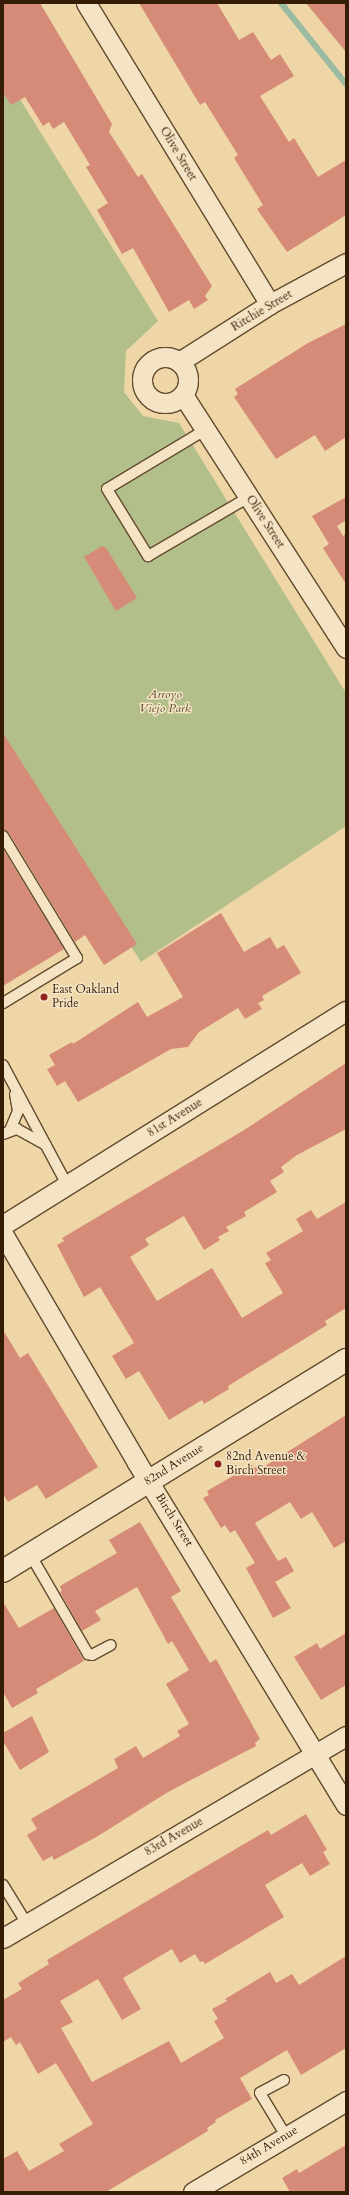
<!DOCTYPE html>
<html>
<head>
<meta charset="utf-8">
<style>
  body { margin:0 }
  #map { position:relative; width:349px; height:2195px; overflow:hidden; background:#eed6a6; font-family:Cardo,serif }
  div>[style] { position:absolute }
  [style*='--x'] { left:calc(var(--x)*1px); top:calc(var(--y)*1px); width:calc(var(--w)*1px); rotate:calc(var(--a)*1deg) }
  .green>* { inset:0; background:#b3bf8a }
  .stream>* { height:6px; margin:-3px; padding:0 3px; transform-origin:3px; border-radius:3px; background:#9bbaa2 }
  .building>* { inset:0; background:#d68b78 }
  .roads { filter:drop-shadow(1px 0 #624a2d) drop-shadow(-1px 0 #624a2d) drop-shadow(0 1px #624a2d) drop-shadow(0 -1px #624a2d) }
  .service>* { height:10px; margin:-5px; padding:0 5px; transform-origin:5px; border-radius:5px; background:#f4e4c5 }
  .minor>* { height:19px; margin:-9.5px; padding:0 9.5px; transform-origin:9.5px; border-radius:9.5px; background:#f4e4c5 }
  .minor>.ring { margin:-9.5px; padding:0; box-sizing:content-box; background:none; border:19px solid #f4e4c5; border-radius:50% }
  .tertiary>* { height:22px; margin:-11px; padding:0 11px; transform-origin:11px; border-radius:11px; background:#f4e4c5 }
  .dots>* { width:11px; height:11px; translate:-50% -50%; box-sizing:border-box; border:2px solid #f4e4c5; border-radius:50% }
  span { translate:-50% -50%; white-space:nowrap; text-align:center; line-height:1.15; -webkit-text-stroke:3px #f4e4c5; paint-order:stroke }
  .street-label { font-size:12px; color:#341c05 }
  .park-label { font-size:12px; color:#5a4d2d; font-style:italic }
  .poi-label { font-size:12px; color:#341c05 }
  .left { translate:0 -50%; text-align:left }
  .frame { position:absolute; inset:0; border:4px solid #341c05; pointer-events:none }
</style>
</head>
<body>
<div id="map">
  <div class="green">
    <div style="clip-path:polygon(3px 72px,158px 321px,126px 351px,124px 392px,143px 416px,179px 423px,346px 693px,346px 826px,141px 962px,3px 744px)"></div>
  </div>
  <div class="stream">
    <div style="--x:281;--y:3;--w:104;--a:51.3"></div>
  </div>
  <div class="building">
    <div style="clip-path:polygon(3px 3px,40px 3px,112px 124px,109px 132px,138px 177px,142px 174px,212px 286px,205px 296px,208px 300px,194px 309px,189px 300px,169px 312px,133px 248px,122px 254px,97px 210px,108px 203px,86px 167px,90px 165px,64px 122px,53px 129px,49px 122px,43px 126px,25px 97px,11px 105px,3px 92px)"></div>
    <div style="clip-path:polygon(139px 3px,217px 3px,239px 40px,253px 32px,271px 60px,280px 54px,294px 76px,260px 96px,289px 142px,294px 138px,318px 177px,346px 160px,346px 215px,287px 252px,257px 209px,263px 205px,234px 158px,238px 155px,205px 102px,200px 105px)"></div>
    <div style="clip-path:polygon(306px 3px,346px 3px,346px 52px)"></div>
    <div style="clip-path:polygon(346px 324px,346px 437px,325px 451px,315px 435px,276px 459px,234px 397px,238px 394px,235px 389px,308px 343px)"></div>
    <div style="clip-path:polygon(346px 497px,346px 520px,337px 526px,343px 536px,346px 534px,346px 584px,323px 548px,329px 544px,312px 516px)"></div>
    <div style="clip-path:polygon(102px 546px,106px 548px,137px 598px,116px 611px,84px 557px)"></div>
    <div style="clip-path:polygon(3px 733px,137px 944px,104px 965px,85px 935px,75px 942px,9px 833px,3px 830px)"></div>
    <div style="clip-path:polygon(3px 849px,64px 949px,3px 986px)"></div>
    <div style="clip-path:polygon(221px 913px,244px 952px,270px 937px,277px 949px,284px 945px,301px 973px,262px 996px,264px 1000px,258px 1003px,262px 1009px,245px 1019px,238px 1008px,199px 1032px,188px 1047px,171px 1049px,78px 1102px,65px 1081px,57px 1086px,47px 1069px,55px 1065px,49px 1055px,72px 1042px,73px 1044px,138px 1002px,147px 1017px,183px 997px,157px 953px)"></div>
    <div style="clip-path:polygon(346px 1063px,346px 1129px,297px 1155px,281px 1167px,284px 1172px,270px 1181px,277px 1192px,244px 1212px,246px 1216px,226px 1227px,229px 1231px,218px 1237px,220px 1240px,204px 1250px,184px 1216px,145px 1239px,149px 1245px,130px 1257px,157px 1301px,212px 1268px,242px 1318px,283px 1293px,265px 1263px,271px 1260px,266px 1253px,303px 1231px,296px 1219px,311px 1210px,317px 1219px,346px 1202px,346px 1308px,325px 1321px,327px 1325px,228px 1386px,229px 1389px,204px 1404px,202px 1400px,169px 1420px,139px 1371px,126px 1379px,112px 1356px,134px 1343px,100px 1287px,84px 1297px,57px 1245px,64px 1241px,62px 1238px,241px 1132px)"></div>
    <div style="clip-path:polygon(3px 1330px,20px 1358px,28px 1353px,98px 1467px,46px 1499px,37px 1485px,8px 1502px,3px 1494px)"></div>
    <div style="clip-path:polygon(346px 1415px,346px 1541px,334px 1548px,312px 1512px,301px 1519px,290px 1502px,255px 1523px,278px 1561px,286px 1557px,294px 1571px,275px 1582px,291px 1608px,273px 1618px,246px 1568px,255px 1563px,235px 1530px,230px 1533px,225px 1525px,221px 1528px,203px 1498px,209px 1495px,207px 1491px,252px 1465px,254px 1468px,260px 1465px,262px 1468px)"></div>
    <div style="clip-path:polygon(140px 1522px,181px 1591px,171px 1597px,210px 1663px,216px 1659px,260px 1739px,255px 1743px,256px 1746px,168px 1792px,98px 1836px,54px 1860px,52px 1856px,43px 1861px,27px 1835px,37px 1829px,31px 1819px,118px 1768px,114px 1759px,136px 1746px,143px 1758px,180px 1736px,177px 1731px,189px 1724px,166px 1684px,189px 1670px,172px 1641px,168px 1644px,137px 1587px,95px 1611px,101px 1620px,82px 1631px,60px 1592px,62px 1591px,60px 1586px,117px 1553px,109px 1540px)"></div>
    <div style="clip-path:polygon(3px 1602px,19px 1628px,54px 1608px,84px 1661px,36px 1689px,38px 1693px,12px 1708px,3px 1692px)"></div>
    <div style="clip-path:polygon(346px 1633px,346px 1685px,321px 1700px,294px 1657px,317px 1643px,320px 1649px)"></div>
    <div style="clip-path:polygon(32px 1716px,49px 1752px,20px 1770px,3px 1741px,3px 1733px)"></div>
    <div style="clip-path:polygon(306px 1814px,327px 1850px,323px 1852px,330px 1864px,310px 1876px,302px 1863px,265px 1885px,284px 1917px,205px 1964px,203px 1961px,200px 1962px,195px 1954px,180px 1963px,172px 1949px,123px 1978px,141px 2009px,122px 2020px,98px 1979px,60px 2001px,73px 2022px,61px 2028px,92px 2082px,169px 2041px,181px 2063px,224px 2038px,214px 2021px,218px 2019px,212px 2009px,227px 2001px,225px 1999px,270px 1972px,276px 1983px,292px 1974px,299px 1985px,346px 1956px,346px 2048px,301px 2075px,287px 2050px,240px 2078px,252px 2099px,215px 2120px,216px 2122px,207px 2128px,208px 2131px,106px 2192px,3px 2192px,3px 2159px,17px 2151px,29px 2171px,64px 2151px,59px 2144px,93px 2124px,56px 2063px,38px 2074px,20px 2042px,16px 2045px,11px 2037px,3px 2042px,3px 2000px,22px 1989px,18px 1983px,49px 1964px,47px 1960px,268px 1830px,271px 1835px)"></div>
    <div style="clip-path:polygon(346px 2145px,346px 2192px,290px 2192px,282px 2178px,297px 2169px,299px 2173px)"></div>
  </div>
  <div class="roads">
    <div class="service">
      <div style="--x:205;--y:430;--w:114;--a:149"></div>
      <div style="--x:107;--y:489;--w:79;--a:58.5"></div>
      <div style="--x:148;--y:556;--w:117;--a:-30.3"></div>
      <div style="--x:3;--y:836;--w:143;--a:58.8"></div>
      <div style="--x:77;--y:958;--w:87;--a:148.7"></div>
      <div style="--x:3;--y:1065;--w:136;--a:61.9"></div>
      <div style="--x:10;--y:1130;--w:21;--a:-67"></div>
      <div style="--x:18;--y:1111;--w:17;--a:-100"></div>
      <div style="--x:3;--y:1134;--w:15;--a:-20"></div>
      <div style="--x:17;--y:1129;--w:33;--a:29"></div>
      <div style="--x:30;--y:1554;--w:116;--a:59.9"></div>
      <div style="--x:88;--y:1654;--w:4;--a:14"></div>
      <div style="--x:92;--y:1655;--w:21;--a:-28"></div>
      <div style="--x:3;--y:1885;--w:46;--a:58.4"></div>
      <div style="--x:284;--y:2080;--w:27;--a:152"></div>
      <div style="--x:260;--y:2093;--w:50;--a:58.8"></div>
    </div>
    <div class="minor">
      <div style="--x:86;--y:3;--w:353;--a:58.6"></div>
      <div class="ring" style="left:142px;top:357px;width:27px;height:27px"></div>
      <div style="--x:179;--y:362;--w:108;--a:-32.5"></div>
      <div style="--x:270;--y:304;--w:86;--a:-28.3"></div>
      <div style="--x:183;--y:395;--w:301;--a:57.2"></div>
      <div style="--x:3;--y:1225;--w:404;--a:-32"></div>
      <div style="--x:3;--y:1234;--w:263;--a:59.6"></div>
      <div style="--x:136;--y:1461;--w:403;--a:58.6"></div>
      <div style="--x:3;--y:1938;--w:398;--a:-30.5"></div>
      <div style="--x:193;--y:2192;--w:178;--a:-30.7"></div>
    </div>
    <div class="tertiary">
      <div style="--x:3;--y:1571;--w:403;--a:-31.6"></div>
    </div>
  </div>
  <div class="dots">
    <div style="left:44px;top:997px;background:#8f2418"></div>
    <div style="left:218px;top:1464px;background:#8f2418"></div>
  </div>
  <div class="street-label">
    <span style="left:178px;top:154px;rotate:59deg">Olive Street</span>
    <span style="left:262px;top:311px;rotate:-31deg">Ritchie Street</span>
    <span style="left:265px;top:522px;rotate:57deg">Olive Street</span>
    <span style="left:175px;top:1118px;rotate:-32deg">81st Avenue</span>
    <span style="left:174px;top:1465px;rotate:-32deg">82nd Avenue</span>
    <span style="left:174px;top:1520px;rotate:58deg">Birch Street</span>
    <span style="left:174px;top:1837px;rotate:-30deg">83rd Avenue</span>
    <span style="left:269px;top:2146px;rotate:-31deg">84th Avenue</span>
  </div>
  <div class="park-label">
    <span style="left:165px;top:702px">Arroyo<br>Viejo Park</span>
  </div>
  <div class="poi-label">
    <span class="left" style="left:52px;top:997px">East Oakland<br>Pride</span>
    <span class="left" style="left:226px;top:1464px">82nd Avenue &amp;<br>Birch Street</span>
  </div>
  <div class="frame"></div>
</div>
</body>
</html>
